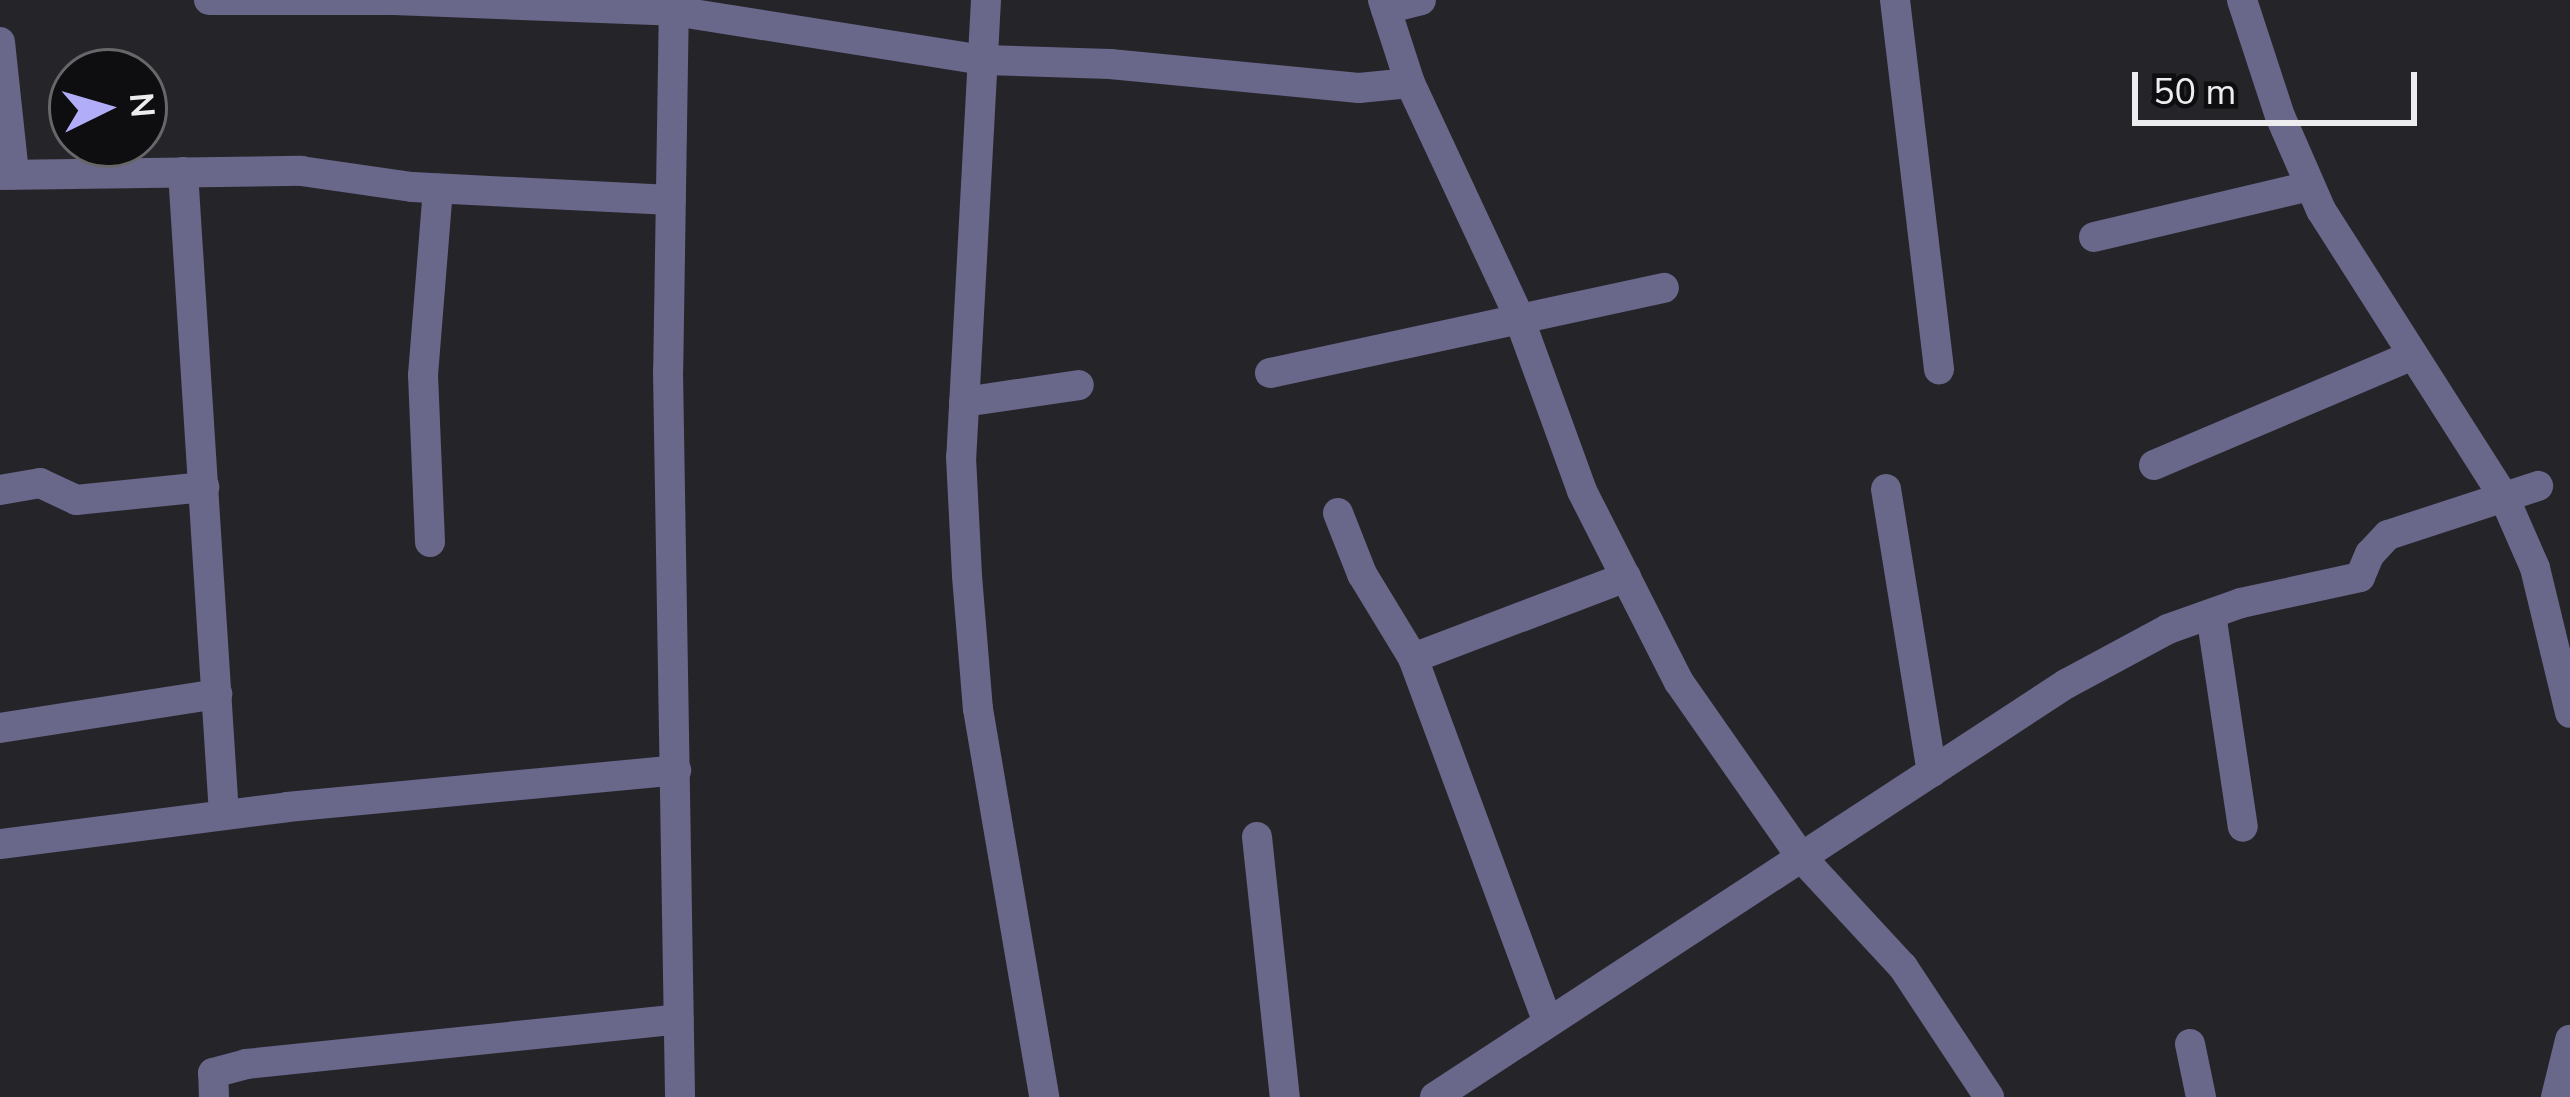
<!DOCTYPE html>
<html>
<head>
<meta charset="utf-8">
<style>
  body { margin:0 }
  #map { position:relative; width:2570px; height:1097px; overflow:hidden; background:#252429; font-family:"Nunito Sans",sans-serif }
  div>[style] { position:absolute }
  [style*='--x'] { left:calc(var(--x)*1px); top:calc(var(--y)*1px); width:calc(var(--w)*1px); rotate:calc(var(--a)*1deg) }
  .minor>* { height:30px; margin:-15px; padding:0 15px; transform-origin:15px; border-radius:15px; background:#69678a }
  .tertiary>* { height:30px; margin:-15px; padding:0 15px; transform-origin:15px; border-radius:15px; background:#69678a }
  span { translate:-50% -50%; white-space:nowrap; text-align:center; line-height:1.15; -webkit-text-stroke:9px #0e0e10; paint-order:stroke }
  .north { position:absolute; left:48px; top:48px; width:120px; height:120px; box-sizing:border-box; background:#0e0e10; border:3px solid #67676a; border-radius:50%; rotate:85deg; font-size:33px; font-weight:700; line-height:48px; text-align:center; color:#ededf0 }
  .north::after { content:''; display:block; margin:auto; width:42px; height:54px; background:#b2adf9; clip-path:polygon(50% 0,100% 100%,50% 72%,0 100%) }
  .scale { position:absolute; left:2132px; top:72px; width:285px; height:54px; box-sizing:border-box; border:6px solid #ededf0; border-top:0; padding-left:15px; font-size:36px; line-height:42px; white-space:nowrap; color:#ededf0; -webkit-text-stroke:9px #0e0e10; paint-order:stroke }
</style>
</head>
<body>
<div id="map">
  <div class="minor">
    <div style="--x:209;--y:0;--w:185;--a:0"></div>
    <div style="--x:394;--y:0;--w:280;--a:2.2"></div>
    <div style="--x:674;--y:11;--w:313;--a:9"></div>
    <div style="--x:983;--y:60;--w:127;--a:1.8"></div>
    <div style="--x:1110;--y:64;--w:250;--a:5.5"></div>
    <div style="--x:1359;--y:88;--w:51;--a:-5.6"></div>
    <div style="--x:986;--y:0;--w:458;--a:93.1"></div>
    <div style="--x:961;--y:457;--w:119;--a:87.1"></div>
    <div style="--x:967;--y:576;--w:133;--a:85.3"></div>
    <div style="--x:978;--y:709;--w:394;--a:80.3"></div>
    <div style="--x:1383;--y:0;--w:87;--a:72"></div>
    <div style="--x:1410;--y:83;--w:256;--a:65"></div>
    <div style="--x:1518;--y:315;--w:187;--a:70"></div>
    <div style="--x:1582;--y:491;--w:214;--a:63.1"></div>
    <div style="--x:1679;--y:682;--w:215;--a:55.1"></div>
    <div style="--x:1802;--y:858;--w:149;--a:47.2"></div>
    <div style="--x:1903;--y:967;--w:156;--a:56.5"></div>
    <div style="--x:1895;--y:0;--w:372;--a:83.2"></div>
    <div style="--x:2242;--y:0;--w:122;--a:71.9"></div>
    <div style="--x:2280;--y:116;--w:103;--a:66.4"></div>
    <div style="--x:2321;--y:210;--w:340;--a:57.5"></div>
    <div style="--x:2504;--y:497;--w:77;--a:66.4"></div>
    <div style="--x:2535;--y:568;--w:149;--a:76.4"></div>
    <div style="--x:1386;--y:9;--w:36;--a:-14"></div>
    <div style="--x:0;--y:42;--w:133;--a:83.9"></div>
    <div style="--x:183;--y:172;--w:644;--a:86.35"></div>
    <div style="--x:0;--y:175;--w:301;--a:-0.8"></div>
    <div style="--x:301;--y:171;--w:112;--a:8.2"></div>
    <div style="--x:412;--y:187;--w:259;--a:2.9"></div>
    <div style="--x:2094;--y:237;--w:222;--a:-13.3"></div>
    <div style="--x:1270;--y:373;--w:403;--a:-12.2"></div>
    <div style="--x:964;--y:402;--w:116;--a:-8.4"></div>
    <div style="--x:2154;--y:465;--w:279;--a:-23"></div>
    <div style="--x:1886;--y:489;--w:287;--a:80.8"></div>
    <div style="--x:0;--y:490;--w:41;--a:-9.9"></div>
    <div style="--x:40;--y:483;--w:40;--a:25"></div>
    <div style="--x:76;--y:500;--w:129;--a:-5.8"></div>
    <div style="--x:1338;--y:513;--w:66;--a:68.5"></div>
    <div style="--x:1362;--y:574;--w:98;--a:58.7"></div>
    <div style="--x:1413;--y:658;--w:388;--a:69.7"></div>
    <div style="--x:430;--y:542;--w:167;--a:-92.4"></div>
    <div style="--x:423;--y:375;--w:187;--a:-85.4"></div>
    <div style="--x:2211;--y:614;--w:215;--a:81.5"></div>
    <div style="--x:1413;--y:658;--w:228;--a:-20.8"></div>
    <div style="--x:0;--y:728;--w:220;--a:-8.9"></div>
    <div style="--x:1257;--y:837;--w:262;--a:83.9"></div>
    <div style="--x:0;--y:844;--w:289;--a:-7.3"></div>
    <div style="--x:287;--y:807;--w:391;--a:-5.4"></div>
    <div style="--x:2190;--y:1044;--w:54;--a:78.3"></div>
    <div style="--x:214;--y:1097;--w:24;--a:-92"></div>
    <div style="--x:213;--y:1073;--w:34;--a:-15"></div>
    <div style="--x:246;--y:1064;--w:435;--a:-5.9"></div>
    <div style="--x:1435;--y:1097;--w:754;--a:-33.21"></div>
    <div style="--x:2066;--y:684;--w:116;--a:-28.3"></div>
    <div style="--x:2168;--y:629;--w:77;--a:-19.6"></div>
    <div style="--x:2241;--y:603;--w:122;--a:-12.3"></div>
    <div style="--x:2360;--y:577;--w:25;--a:-67"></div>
    <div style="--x:2370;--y:554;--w:26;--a:-47"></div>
    <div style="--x:2388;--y:535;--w:158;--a:-18.1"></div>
    <div style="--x:2556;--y:1097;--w:59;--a:-76.2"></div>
  </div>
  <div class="tertiary">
    <div style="--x:674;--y:0;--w:371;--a:90.9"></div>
    <div style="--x:668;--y:371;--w:726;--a:89.05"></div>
  </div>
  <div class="north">N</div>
  <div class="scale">50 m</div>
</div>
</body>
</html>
